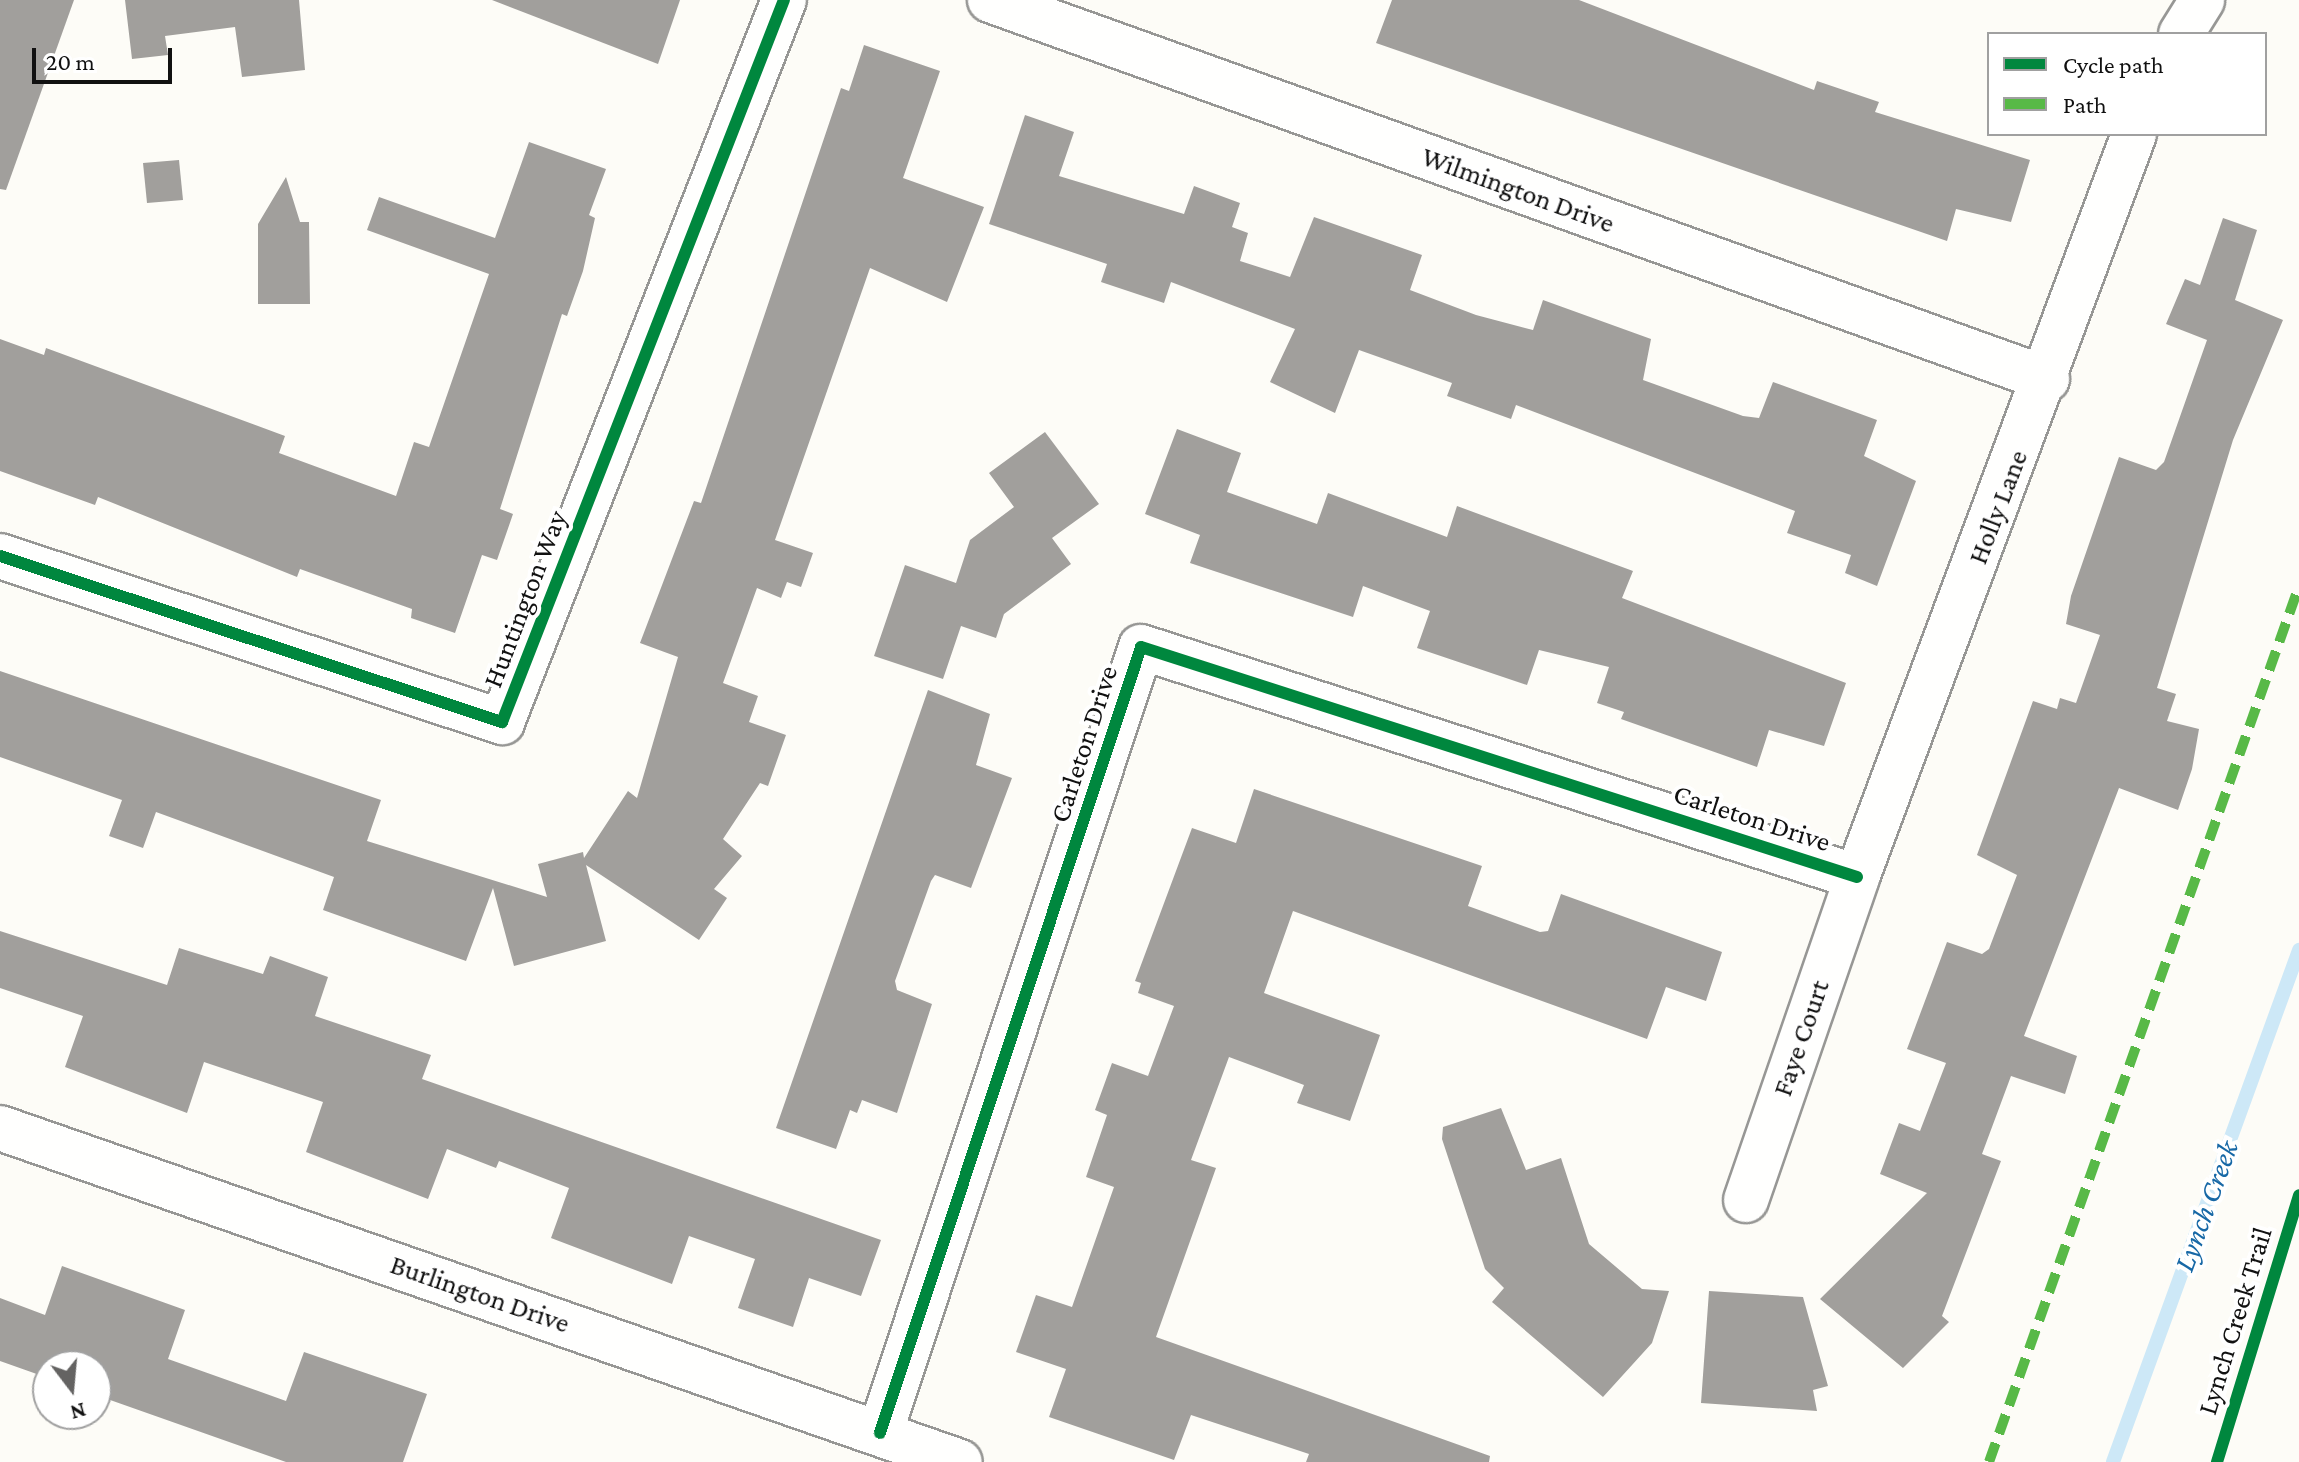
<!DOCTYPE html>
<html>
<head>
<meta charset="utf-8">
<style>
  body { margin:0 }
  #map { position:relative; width:2299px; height:1462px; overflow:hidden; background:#fdfcf7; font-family:"Crimson Pro",serif }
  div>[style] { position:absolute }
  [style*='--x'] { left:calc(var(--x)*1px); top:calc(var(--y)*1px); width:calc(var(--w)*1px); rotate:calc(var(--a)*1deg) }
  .stream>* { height:14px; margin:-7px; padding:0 7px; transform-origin:7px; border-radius:7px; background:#cde8f7 }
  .building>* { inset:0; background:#a19f9c }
  .roads { filter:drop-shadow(2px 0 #979795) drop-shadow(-2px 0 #979795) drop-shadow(0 2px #979795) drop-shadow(0 -2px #979795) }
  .minor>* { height:44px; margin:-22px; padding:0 22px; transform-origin:22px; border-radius:22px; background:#fffffe }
  .quiet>* { height:10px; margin-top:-5px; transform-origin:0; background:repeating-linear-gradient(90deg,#58b947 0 20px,transparent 0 30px) }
  .cycleway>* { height:12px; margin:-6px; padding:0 6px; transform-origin:6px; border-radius:6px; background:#00873e }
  span { translate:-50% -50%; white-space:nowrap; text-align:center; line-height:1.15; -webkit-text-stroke:8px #fff; paint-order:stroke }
  .street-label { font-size:28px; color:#111 }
  .water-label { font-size:30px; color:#1768a6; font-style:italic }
  .legend { position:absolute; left:1987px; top:32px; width:280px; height:104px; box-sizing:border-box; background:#fff; border:2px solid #a0a0a0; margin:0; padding:10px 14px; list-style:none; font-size:24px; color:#111 }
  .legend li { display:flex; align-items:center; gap:16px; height:40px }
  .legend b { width:40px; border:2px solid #a0a0a0 }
  .north { position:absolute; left:32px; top:1350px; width:80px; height:80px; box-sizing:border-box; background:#fff; border:2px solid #a0a0a0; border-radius:50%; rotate:164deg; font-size:22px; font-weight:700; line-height:32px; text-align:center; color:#111 }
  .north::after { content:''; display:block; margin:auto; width:28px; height:36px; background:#646362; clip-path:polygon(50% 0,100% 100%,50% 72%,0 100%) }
  .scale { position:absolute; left:32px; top:48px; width:140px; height:36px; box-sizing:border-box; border:4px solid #111; border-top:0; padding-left:10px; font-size:24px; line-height:28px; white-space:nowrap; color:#111; -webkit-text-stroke:6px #fff; paint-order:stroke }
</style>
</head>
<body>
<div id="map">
  <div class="stream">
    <div style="--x:2113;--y:1462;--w:545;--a:-70.03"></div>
  </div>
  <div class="building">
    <div style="clip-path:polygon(0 0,74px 0,6px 190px,0 189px)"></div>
    <div style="clip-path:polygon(125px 0,299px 0,305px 70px,242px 77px,235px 27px,165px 36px,168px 55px,132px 59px)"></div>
    <div style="clip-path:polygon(492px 0,680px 0,658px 64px)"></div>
    <div style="clip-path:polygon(1392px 0,1579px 0,1814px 90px,1817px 81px,1879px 102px,1875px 112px,2030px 160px,2011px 222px,1956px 209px,1947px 241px,1376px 43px)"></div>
    <div style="clip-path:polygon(864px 45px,940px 71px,903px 178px,984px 207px,947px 302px,870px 268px,775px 540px,813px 553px,801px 587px,787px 582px,781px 598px,757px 588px,723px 683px,758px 696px,749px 722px,786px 735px,768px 786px,760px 783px,723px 839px,742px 856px,714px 889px,727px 898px,699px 940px,586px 865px,606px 941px,514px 966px,493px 888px,466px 961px,323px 910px,334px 877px,156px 812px,143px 848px,109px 836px,122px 800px,0 757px,0 671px,381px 800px,367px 841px,547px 897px,538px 864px,583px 852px,584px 858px,628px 791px,637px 798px,678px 657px,640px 643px,694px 501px,701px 503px,841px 88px,849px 91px)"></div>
    <div style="clip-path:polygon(1025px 115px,1074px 132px,1059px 176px,1184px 214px,1194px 186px,1240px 203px,1232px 227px,1248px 233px,1240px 261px,1290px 277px,1314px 217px,1422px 255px,1410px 290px,1476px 315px,1533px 330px,1543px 300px,1651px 339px,1643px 380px,1743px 416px,1759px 418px,1773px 382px,1877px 420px,1864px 456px,1916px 481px,1877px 586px,1845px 573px,1851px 555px,1787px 533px,1795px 511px,1516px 405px,1511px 419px,1447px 396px,1452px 383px,1359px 350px,1335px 413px,1270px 382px,1295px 329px,1171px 282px,1164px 303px,1101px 282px,1107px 264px,989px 224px)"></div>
    <div style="clip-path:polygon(529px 142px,606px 169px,589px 215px,595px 218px,583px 271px,567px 316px,562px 314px,500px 509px,513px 514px,497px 560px,482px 555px,455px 633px,411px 618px,412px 609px,300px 569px,297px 577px,98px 497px,95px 505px,0 471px,0 339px,44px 355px,46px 348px,285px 436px,279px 453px,396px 496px,414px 442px,429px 447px,489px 274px,367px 230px,379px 197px,495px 238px)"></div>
    <div style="clip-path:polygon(179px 160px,183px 200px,147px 203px,143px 163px)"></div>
    <div style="clip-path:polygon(286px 177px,300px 222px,309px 222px,310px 304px,258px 304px,258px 224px)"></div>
    <div style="clip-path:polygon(2223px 218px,2257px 230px,2235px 300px,2283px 320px,2233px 440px,2157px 688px,2176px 694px,2167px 721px,2199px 729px,2192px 769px,2178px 810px,2119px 788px,2024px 1036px,2077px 1056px,2065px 1094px,2011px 1076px,1982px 1154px,2001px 1161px,1942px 1316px,1949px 1322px,1903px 1368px,1820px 1299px,1927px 1193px,1880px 1174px,1899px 1123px,1920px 1131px,1946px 1063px,1907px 1049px,1947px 942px,1982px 954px,1989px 949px,2017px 875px,1977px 855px,2033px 701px,2057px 709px,2060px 698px,2076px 703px,2100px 635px,2066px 624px,2071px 596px,2119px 457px,2156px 470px,2164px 462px,2207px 340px,2166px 324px,2185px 279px,2200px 285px)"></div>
    <div style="clip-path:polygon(1177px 429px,1241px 453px,1227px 492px,1317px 524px,1328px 493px,1447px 537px,1457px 506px,1633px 571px,1622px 598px,1846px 683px,1824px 746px,1769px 730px,1757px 767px,1621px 719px,1624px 712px,1597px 703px,1609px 667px,1539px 650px,1527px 685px,1417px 648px,1430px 611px,1363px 586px,1353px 617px,1190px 563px,1200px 535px,1145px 514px)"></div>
    <div style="clip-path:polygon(1045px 432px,1099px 504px,1052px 538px,1071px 564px,1004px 614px,996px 638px,961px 626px,943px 679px,874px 656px,905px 565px,956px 583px,970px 540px,1014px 507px,989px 473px)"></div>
    <div style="clip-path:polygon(928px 690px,990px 714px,976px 765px,1012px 778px,971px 888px,935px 875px,931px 881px,895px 981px,897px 990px,932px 1004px,897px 1113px,862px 1100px,857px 1113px,850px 1110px,836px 1149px,776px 1128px)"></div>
    <div style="clip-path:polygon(1254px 789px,1482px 866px,1468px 906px,1540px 932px,1548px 931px,1561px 894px,1722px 952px,1706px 1001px,1666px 987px,1647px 1039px,1293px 911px,1264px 993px,1380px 1035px,1350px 1121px,1297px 1103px,1304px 1085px,1229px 1057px,1191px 1160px,1216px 1168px,1156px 1337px,1490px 1456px,1489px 1462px,1306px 1462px,1309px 1454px,1191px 1415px,1174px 1460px,1049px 1417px,1066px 1369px,1016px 1352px,1036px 1295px,1072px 1307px,1114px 1187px,1086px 1177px,1107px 1115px,1095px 1110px,1112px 1063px,1148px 1076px,1174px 1006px,1138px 993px,1141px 983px,1135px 981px,1192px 828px,1236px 843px)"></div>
    <div style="clip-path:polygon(0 931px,167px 985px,179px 948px,263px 974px,270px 956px,328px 977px,315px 1016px,431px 1055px,422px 1079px,881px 1240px,861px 1296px,809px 1278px,793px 1327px,738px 1308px,755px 1259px,689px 1236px,672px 1284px,551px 1238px,569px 1188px,499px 1161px,496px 1168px,447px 1149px,428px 1199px,306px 1152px,323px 1102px,204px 1062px,187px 1113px,65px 1067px,83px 1016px,0 988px)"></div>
    <div style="clip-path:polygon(1501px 1108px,1526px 1170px,1561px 1158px,1589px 1244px,1642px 1289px,1669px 1291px,1652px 1343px,1603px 1397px,1492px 1302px,1504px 1288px,1485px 1269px,1442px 1139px,1443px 1127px)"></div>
    <div style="clip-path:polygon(62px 1266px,185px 1310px,168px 1359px,286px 1401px,304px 1352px,427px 1394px,403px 1462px,286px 1462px,96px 1395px,96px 1366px,48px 1366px,48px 1378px,0 1361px,0 1298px,45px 1315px)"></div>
    <div style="clip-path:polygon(1709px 1291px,1803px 1297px,1828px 1386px,1813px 1390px,1817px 1411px,1701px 1403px)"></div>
  </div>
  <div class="roads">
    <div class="minor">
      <div style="--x:990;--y:0;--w:1123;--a:19.73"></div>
      <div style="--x:2181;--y:34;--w:40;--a:-58"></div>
      <div style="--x:0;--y:556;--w:529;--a:18.3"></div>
      <div style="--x:502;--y:722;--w:775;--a:-68.67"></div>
      <div style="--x:0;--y:1128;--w:1016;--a:19.18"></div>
      <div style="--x:1746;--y:1200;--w:342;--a:-71"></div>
      <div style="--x:1857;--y:877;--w:793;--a:-69.55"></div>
      <div style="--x:880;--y:1433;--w:828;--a:-71.63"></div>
      <div style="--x:1141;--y:647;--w:752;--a:17.81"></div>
    </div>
  </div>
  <div class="quiet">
    <div style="--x:1989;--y:1462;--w:929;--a:-70.51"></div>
  </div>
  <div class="cycleway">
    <div style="--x:0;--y:556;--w:529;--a:18.3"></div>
    <div style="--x:502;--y:722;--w:775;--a:-68.67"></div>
    <div style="--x:880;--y:1433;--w:828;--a:-71.63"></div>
    <div style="--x:1141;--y:647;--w:752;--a:17.81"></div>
    <div style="--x:2217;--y:1462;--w:279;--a:-72.9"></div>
  </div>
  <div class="street-label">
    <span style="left:1518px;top:190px;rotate:20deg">Wilmington Drive</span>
    <span style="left:1998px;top:507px;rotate:-69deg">Holly Lane</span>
    <span style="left:525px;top:599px;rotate:-69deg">Huntington Way</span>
    <span style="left:1084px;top:744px;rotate:-72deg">Carleton Drive</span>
    <span style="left:1752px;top:818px;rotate:18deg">Carleton Drive</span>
    <span style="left:1801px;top:1038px;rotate:-71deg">Faye Court</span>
    <span style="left:480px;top:1294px;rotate:19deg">Burlington Drive</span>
    <span style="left:2235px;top:1321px;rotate:-73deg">Lynch Creek Trail</span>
  </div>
  <div class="water-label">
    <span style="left:2206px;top:1206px;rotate:-70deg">Lynch Creek</span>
  </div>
  <ul class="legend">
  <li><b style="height:10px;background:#00873e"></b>Cycle path</li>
  <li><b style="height:10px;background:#58b947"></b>Path</li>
  </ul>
  <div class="north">N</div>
  <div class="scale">20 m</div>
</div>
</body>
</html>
